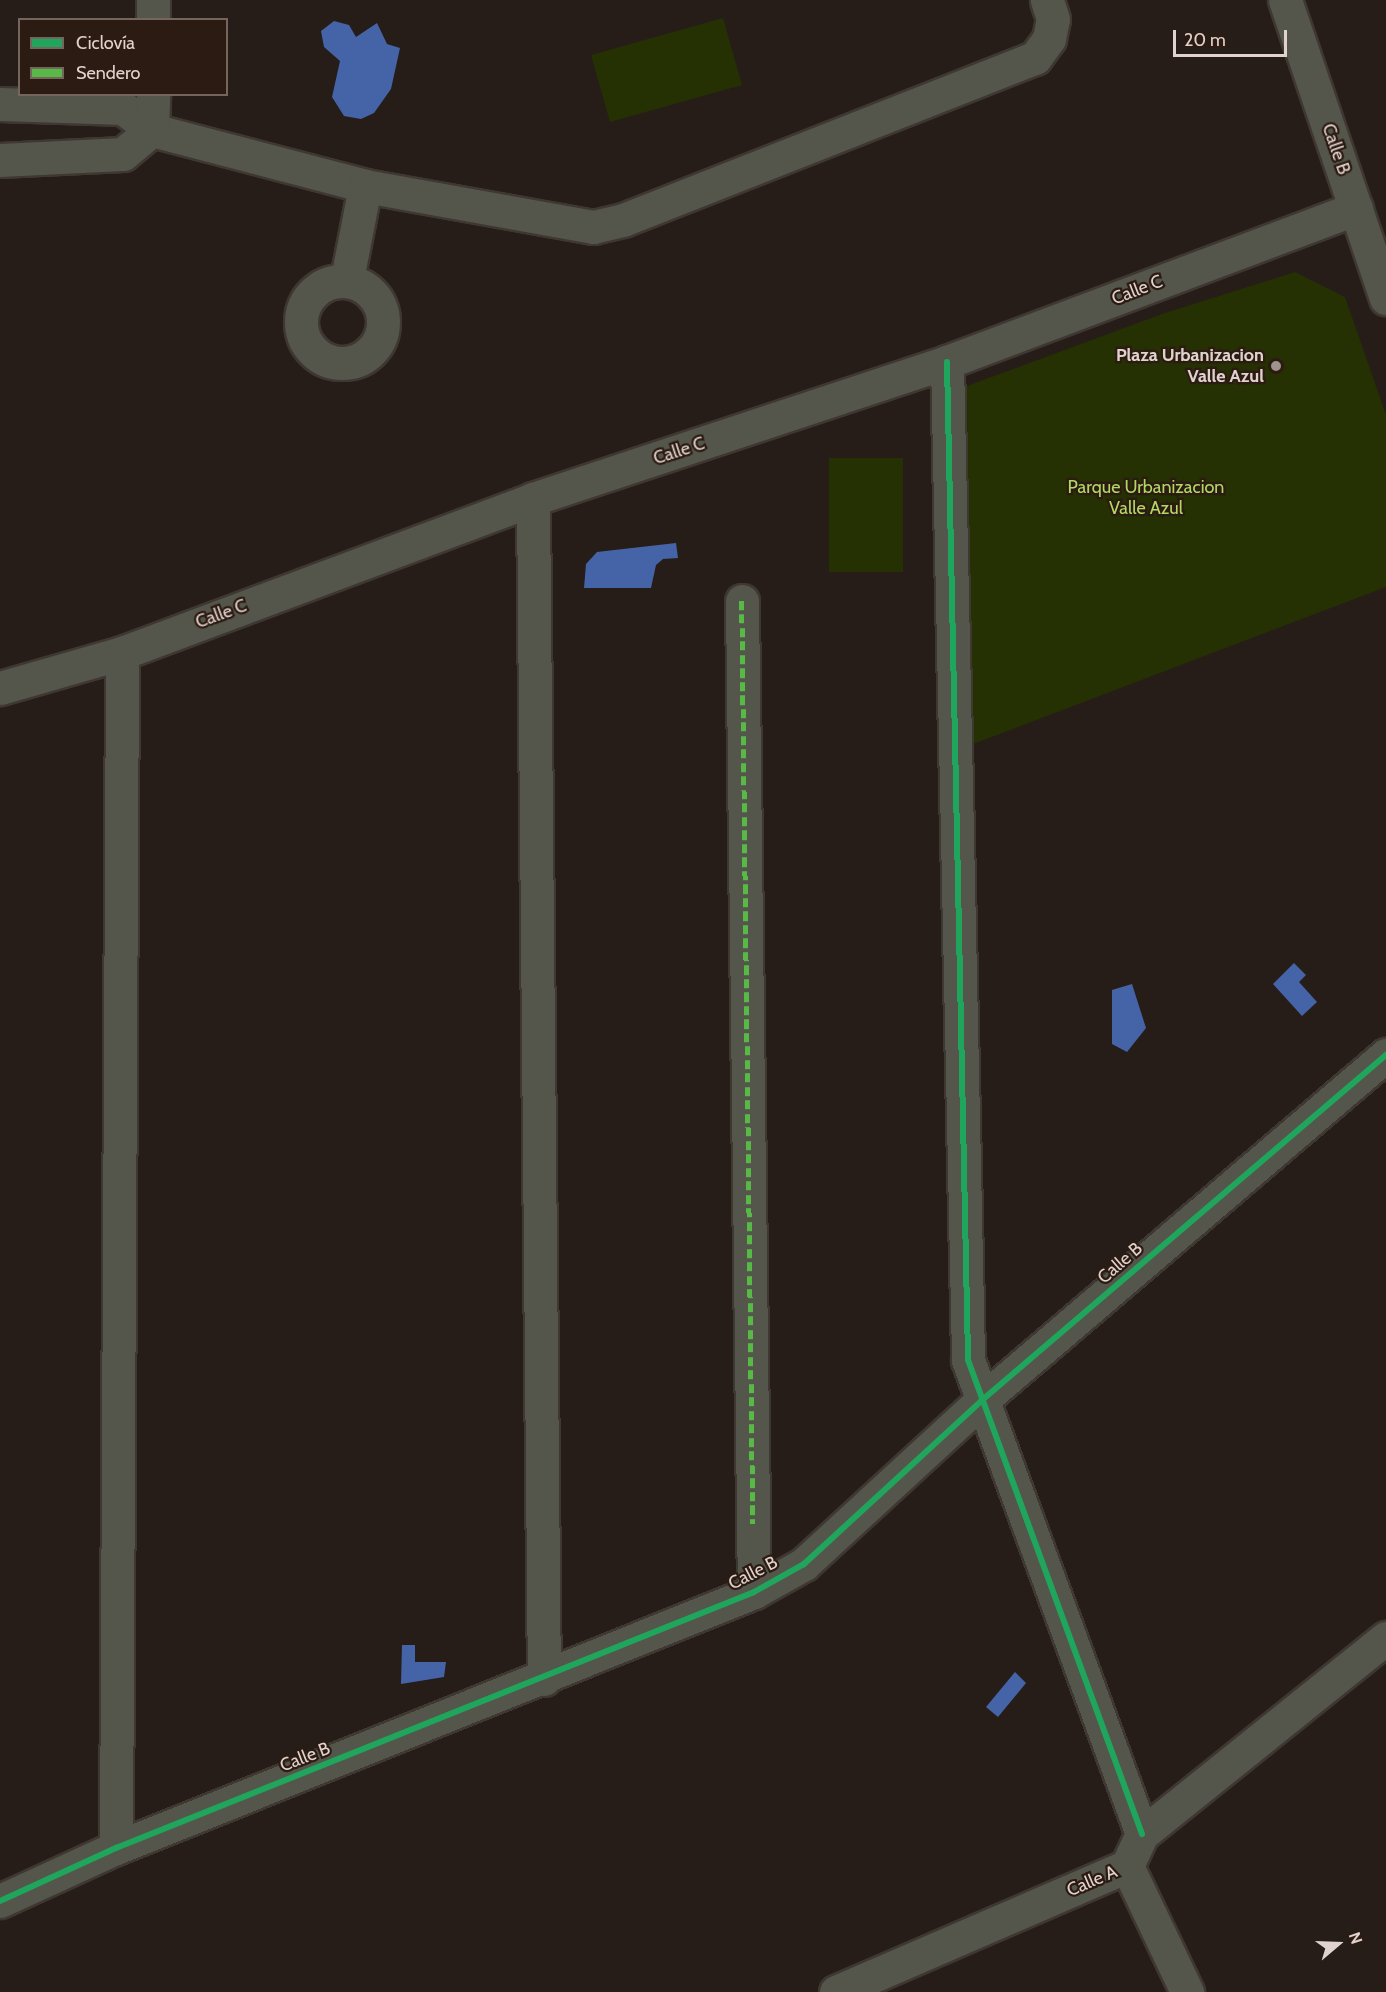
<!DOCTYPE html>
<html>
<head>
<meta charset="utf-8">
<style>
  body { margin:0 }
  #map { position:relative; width:1386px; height:1992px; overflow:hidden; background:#261d18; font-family:Cabin,sans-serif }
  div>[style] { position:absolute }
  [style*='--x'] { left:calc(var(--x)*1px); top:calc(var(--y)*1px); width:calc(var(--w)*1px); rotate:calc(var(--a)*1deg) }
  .green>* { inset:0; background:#253103 }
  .water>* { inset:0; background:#4564a8 }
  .roads { filter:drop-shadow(2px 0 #3f3732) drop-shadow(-2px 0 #3f3732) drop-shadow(0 2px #3f3732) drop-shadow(0 -2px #3f3732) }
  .minor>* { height:33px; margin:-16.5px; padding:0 16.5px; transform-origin:16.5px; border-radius:16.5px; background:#54554b }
  .minor>.ring { margin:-16.5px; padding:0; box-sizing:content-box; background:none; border:33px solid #54554b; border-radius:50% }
  .quiet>* { height:4.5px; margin-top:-2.25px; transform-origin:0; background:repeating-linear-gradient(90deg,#58b947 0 9px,transparent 0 13.5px) }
  .cycleway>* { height:6px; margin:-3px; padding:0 3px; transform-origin:3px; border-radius:3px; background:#20a55d }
  .dots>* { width:16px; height:16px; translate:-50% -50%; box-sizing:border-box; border:3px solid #2c1b12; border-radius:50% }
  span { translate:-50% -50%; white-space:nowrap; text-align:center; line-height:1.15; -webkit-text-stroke:4.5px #2c1b12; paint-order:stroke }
  .street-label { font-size:18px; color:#e0d3cd }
  .poi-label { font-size:18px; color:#e0d3cd; font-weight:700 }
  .right { translate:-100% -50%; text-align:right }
  .park-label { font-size:18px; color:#b1d962 }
  .legend { position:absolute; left:18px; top:18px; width:210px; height:78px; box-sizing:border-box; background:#2c1b12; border:2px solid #74655d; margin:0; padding:8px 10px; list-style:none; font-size:18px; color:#e0d3cd }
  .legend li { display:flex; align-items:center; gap:12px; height:30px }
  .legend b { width:30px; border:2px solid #74655d }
  .north { position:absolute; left:1308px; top:1914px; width:60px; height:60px; -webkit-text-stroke:4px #2c1b12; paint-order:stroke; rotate:71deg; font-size:16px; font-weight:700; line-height:24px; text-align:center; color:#e0d3cd }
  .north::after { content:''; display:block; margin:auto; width:21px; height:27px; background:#e0d3cd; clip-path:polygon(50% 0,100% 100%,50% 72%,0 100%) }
  .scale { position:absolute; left:1173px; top:30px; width:114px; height:27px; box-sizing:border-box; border:3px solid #e0d3cd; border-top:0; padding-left:8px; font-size:18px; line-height:21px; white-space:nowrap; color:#e0d3cd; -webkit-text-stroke:4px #2c1b12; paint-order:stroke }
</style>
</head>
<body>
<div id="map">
  <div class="green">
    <div style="clip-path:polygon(723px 18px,742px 85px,610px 122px,591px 55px)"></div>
    <div style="clip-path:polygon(1295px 272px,1345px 297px,1386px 415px,1386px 587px,968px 746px,967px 386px,1162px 314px)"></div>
    <div style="clip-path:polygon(829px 458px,903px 458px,903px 572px,829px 572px)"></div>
  </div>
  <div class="water">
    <div style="clip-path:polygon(334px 21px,349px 25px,356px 37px,377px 23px,387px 44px,400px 48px,391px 89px,374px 113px,361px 119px,344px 116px,332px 97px,340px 61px,324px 47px,321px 31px)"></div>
    <div style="clip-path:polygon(676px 543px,678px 558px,663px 559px,656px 565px,651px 588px,584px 588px,586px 564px,597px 552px)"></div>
    <div style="clip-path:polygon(1294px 963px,1306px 975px,1299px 982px,1317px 1002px,1302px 1016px,1273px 984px)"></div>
    <div style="clip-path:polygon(1132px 984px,1146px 1028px,1127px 1052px,1112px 1044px,1112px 990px)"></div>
    <div style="clip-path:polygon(402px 1645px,415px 1645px,415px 1662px,446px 1662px,444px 1677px,401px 1684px)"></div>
    <div style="clip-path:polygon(1015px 1672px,1026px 1683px,998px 1717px,986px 1707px)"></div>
  </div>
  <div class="roads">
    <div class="minor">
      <div style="--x:1285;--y:0;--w:315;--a:71.3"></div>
      <div style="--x:153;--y:20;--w:20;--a:-90"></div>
      <div style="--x:0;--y:104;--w:123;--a:1.9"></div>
      <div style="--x:123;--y:108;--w:36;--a:37"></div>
      <div style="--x:152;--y:130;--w:220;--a:14.7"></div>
      <div style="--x:365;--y:186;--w:232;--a:10.2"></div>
      <div style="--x:593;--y:227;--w:31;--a:-13"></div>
      <div style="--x:623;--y:220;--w:443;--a:-21.5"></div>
      <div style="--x:1035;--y:58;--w:24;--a:-54"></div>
      <div style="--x:1049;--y:39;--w:20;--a:-79"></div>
      <div style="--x:1053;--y:19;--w:20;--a:-108"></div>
      <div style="--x:152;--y:130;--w:36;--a:-88"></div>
      <div style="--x:0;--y:160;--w:123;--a:-2.8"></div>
      <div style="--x:123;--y:154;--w:38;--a:-40"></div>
      <div style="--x:347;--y:279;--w:95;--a:-79"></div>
      <div class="ring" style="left:301px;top:281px;width:49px;height:49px"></div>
      <div style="--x:947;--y:362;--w:998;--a:88.79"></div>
      <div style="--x:968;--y:1360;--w:505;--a:69.84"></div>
      <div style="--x:533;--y:499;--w:1180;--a:89.47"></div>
      <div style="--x:742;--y:601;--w:991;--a:89.31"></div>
      <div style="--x:0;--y:688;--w:127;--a:-16"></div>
      <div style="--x:122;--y:653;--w:439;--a:-20.5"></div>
      <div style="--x:533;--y:499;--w:436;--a:-18.3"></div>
      <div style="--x:947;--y:362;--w:437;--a:-20.6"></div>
      <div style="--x:116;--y:1848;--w:1195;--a:-89.71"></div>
      <div style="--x:1127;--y:1866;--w:140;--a:64.5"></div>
      <div style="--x:0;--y:1901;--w:128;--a:-24.6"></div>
      <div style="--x:116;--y:1848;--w:687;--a:-21.86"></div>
      <div style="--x:754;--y:1592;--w:57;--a:-29.2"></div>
      <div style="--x:804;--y:1564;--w:241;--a:-42.6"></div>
      <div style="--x:981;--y:1401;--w:533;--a:-40.51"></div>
      <div style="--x:836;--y:1992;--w:317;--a:-23.4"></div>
      <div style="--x:1127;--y:1866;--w:35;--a:-65"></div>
      <div style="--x:1142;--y:1834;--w:313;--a:-38.8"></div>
    </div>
  </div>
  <div class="quiet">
    <div style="--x:742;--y:601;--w:923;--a:89.32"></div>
  </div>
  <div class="cycleway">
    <div style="--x:947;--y:362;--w:998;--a:88.79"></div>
    <div style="--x:968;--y:1360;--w:505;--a:69.84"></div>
    <div style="--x:0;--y:1901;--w:128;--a:-24.6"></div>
    <div style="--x:116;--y:1848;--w:687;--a:-21.86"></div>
    <div style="--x:754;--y:1592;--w:57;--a:-29.2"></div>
    <div style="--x:804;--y:1564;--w:241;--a:-42.6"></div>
    <div style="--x:981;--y:1401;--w:533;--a:-40.51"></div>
  </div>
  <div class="dots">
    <div style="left:1276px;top:366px;background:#9f938e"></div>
  </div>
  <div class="street-label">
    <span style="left:1336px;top:149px;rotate:71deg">Calle B</span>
    <span style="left:1137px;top:290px;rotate:-21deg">Calle C</span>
    <span style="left:679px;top:451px;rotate:-18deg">Calle C</span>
    <span style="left:221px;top:614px;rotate:-20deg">Calle C</span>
    <span style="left:1120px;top:1263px;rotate:-41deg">Calle B</span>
    <span style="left:753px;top:1573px;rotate:-27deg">Calle B</span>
    <span style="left:305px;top:1757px;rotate:-21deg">Calle B</span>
    <span style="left:1092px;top:1881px;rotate:-23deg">Calle A</span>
  </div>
  <div class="poi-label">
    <span class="right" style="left:1264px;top:366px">Plaza Urbanizacion<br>Valle Azul</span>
  </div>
  <div class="park-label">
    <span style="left:1146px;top:498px">Parque Urbanizacion<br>Valle Azul</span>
  </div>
  <ul class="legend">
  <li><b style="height:8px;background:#20a55d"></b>Ciclovía</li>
  <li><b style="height:8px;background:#58b947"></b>Sendero</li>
  </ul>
  <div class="north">N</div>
  <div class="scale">20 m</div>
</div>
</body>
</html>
